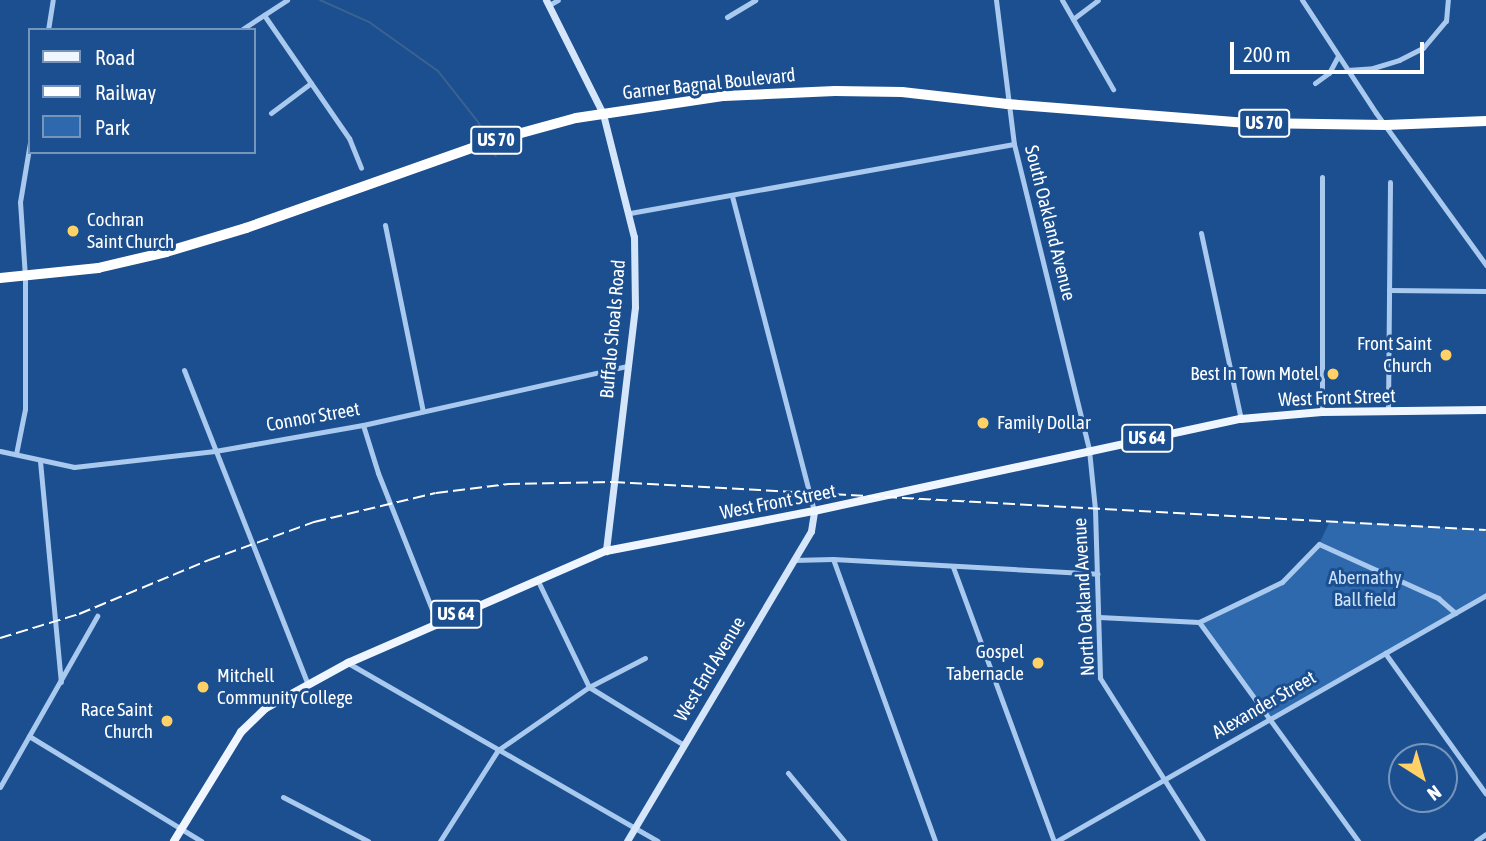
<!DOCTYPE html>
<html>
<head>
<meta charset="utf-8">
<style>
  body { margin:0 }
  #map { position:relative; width:1486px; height:841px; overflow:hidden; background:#1b4f8f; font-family:"Asap Condensed",sans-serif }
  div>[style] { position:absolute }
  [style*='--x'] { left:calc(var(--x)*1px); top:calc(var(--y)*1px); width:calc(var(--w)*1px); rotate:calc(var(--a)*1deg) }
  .green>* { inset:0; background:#2e69ad }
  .stream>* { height:2px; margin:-1px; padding:0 1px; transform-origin:1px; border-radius:1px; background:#3c6290 }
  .street>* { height:5px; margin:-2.5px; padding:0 2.5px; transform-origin:2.5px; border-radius:2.5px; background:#a9c9ee }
  .secondary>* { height:7px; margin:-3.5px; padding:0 3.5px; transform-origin:3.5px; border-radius:3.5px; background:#d6e6fa }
  .primary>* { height:8px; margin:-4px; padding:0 4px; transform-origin:4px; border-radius:4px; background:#f0f6ff }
  .highway>* { height:10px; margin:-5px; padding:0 5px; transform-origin:5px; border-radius:5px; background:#fff }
  .rail>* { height:2px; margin-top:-1px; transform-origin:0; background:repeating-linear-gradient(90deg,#fff 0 12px,transparent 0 17px) }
  .dots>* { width:19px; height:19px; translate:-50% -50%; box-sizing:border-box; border:4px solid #1b4f8f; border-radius:50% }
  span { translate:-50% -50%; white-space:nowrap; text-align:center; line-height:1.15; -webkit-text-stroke:6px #1b4f8f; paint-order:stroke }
  .shield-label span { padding:2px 5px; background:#1b4f8f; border:2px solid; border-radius:5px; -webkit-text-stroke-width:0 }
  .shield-label { font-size:18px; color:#fff; font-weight:700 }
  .street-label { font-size:19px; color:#fff }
  .poi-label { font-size:19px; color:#fff }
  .left { translate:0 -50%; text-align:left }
  .right { translate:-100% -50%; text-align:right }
  .park-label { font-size:19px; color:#cfe3fa }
  .legend { position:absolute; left:28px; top:28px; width:228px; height:126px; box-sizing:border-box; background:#1b4f8f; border:2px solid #7695bc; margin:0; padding:9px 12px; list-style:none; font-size:21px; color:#fff }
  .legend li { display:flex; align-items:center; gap:14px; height:35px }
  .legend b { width:35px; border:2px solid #7695bc }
  .north { position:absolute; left:1388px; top:743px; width:70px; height:70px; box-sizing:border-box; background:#1b4f8f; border:2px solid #7695bc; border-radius:50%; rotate:143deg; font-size:19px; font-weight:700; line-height:28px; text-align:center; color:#fff }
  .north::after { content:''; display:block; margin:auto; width:24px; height:32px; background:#ffd166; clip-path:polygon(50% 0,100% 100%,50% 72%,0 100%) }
  .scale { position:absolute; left:1230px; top:42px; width:194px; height:32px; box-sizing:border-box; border:4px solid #fff; border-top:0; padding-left:9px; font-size:21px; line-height:24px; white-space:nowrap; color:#fff; -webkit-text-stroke:5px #1b4f8f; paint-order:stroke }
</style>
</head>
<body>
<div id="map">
  <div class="green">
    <div style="clip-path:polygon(1330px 521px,1486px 530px,1486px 595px,1269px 720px,1199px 622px,1282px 582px,1319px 544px)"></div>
  </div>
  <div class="stream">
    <div style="--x:320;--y:0;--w:54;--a:24.2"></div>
    <div style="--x:369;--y:22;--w:85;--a:35.4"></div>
    <div style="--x:438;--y:71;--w:65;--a:51.9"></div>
    <div style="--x:478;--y:122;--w:19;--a:62"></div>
    <div style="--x:491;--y:147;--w:10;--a:61"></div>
  </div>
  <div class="street">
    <div style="--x:996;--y:0;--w:145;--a:82.9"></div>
    <div style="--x:1014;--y:144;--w:315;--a:76.2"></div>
    <div style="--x:1089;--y:450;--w:59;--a:84.2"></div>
    <div style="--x:1095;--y:509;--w:169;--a:88.3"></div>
    <div style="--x:1100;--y:678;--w:193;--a:57.7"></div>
    <div style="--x:1062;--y:0;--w:103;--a:60.2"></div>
    <div style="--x:1302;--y:0;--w:135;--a:56.8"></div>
    <div style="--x:1376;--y:113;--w:188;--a:54.1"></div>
    <div style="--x:549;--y:5;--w:10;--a:-29"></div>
    <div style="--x:264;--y:15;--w:150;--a:55.4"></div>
    <div style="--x:349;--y:138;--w:32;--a:68"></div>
    <div style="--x:727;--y:17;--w:33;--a:-31"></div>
    <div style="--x:1073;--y:19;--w:31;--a:-37"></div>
    <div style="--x:48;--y:30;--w:30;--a:-81"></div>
    <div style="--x:241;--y:30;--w:55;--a:-33.1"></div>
    <div style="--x:1347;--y:70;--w:26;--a:-4"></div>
    <div style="--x:1373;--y:68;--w:27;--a:-17"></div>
    <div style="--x:1399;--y:60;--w:27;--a:-27"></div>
    <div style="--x:1423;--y:48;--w:35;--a:-50"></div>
    <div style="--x:1446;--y:21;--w:21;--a:-85"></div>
    <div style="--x:1315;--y:83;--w:17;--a:-36"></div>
    <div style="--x:1329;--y:73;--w:19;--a:-62"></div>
    <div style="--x:271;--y:113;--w:50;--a:-36.9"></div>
    <div style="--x:732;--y:196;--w:325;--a:75.4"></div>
    <div style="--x:630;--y:213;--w:390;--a:-10.2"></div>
    <div style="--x:385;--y:225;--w:190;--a:78.5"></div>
    <div style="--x:1201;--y:233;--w:190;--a:77.9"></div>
    <div style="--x:1389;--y:290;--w:97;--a:0.6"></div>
    <div style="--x:184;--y:370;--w:338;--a:68.5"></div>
    <div style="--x:1322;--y:412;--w:235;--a:-90"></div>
    <div style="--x:1388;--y:412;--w:230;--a:-89.5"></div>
    <div style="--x:363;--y:425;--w:50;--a:72.6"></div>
    <div style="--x:378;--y:473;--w:160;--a:68.4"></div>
    <div style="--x:0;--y:451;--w:76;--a:12.2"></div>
    <div style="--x:74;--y:467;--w:142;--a:-6.5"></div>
    <div style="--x:215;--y:451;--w:150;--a:-10"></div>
    <div style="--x:363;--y:425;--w:271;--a:-12.6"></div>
    <div style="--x:16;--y:454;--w:46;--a:-78.7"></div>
    <div style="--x:25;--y:409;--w:132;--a:-90"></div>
    <div style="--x:25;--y:277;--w:75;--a:-93.8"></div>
    <div style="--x:20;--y:202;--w:61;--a:-80.5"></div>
    <div style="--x:40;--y:461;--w:222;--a:84.6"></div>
    <div style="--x:833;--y:559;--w:300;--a:70.1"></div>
    <div style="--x:793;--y:560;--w:40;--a:-1.4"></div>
    <div style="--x:833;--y:559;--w:265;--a:3.2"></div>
    <div style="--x:953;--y:567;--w:292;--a:69.8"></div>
    <div style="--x:537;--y:579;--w:120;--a:64.3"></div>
    <div style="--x:589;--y:687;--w:111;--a:31.4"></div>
    <div style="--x:1099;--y:617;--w:100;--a:2.9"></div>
    <div style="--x:1199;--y:622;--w:92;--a:-25.7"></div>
    <div style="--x:1282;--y:582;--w:53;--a:-45.8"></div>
    <div style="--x:1319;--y:544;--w:131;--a:24.4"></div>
    <div style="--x:1438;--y:598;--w:23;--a:41"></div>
    <div style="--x:1199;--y:622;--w:271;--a:54"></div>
    <div style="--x:1385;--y:653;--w:173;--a:54.4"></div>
    <div style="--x:348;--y:663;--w:357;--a:29.9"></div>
    <div style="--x:29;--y:736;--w:202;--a:31.4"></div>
    <div style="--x:788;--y:773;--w:88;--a:50.5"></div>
    <div style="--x:0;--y:787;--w:197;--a:-60.4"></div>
    <div style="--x:283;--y:797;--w:96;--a:27.4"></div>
    <div style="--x:440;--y:841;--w:108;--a:-57.5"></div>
    <div style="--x:498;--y:750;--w:111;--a:-34.7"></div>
    <div style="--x:589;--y:687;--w:63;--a:-27.4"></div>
    <div style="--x:1057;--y:841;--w:495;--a:-29.8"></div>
    <div style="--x:1476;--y:841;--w:12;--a:-35"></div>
  </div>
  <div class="secondary">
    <div style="--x:546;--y:0;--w:127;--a:63.4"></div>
    <div style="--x:603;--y:114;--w:127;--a:75.9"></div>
    <div style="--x:634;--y:237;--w:70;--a:89.2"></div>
    <div style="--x:635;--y:307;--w:246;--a:96.8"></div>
    <div style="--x:627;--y:841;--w:360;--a:-59.3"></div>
    <div style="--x:811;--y:531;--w:20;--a:-81"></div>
  </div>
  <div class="primary">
    <div style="--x:174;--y:841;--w:128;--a:-58.4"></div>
    <div style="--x:241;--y:732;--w:35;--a:-44"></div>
    <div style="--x:266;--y:708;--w:94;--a:-28.8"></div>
    <div style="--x:348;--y:663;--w:281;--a:-23.5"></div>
    <div style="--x:606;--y:551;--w:212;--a:-10.9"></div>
    <div style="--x:814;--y:511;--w:437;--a:-12.2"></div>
    <div style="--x:1241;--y:419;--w:81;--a:-4.9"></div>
    <div style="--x:1322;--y:412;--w:164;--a:-0.7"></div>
  </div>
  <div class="highway">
    <div style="--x:0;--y:278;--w:99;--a:-5.8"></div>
    <div style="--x:98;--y:268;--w:70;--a:-13.2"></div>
    <div style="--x:166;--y:252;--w:84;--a:-16.7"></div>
    <div style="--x:246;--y:228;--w:261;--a:-19.5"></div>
    <div style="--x:492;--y:141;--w:87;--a:-15.3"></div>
    <div style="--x:576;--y:118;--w:150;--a:-8.5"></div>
    <div style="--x:724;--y:96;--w:111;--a:-2.6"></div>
    <div style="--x:835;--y:91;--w:67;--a:0.9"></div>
    <div style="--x:902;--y:92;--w:106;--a:6.5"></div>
    <div style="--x:1007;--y:104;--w:244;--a:4.5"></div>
    <div style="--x:1250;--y:123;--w:136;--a:0.8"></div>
    <div style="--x:1386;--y:125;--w:100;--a:-2.3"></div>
  </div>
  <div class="rail">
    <div style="--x:0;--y:638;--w:83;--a:-16.9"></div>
    <div style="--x:79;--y:614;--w:141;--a:-22.6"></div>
    <div style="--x:209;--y:560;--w:112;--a:-19.9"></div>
    <div style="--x:314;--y:522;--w:125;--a:-13.4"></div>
    <div style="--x:436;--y:493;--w:73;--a:-7.1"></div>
    <div style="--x:508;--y:484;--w:105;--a:-1.1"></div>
    <div style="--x:613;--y:482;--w:874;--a:3.15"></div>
  </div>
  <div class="dots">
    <div style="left:73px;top:231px;background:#ffd166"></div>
    <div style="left:1446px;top:355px;background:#ffd166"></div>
    <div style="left:1333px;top:374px;background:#ffd166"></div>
    <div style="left:983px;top:423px;background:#ffd166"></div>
    <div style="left:1038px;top:663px;background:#ffd166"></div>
    <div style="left:203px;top:687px;background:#ffd166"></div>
    <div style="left:167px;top:721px;background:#ffd166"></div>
  </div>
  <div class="shield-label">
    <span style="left:1264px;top:123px">US 70</span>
    <span style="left:496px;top:140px">US 70</span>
    <span style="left:1147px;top:438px">US 64</span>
    <span style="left:456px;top:614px">US 64</span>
  </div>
  <div class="street-label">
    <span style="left:709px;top:84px;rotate:-6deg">Garner Bagnal Boulevard</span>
    <span style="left:1050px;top:223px;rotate:76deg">South Oakland Avenue</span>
    <span style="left:613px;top:329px;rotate:-85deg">Buffalo Shoals Road</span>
    <span style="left:1337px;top:398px;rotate:-2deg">West Front Street</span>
    <span style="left:313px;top:417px;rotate:-10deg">Connor Street</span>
    <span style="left:778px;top:502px;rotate:-11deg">West Front Street</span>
    <span style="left:1084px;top:597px;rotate:-93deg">North Oakland Avenue</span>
    <span style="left:710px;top:669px;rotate:-59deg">West End Avenue</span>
    <span style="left:1264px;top:705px;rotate:-30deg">Alexander Street</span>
  </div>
  <div class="poi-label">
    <span class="left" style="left:87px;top:231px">Cochran<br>Saint Church</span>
    <span class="right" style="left:1432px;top:355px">Front Saint<br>Church</span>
    <span class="right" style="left:1319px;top:374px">Best In Town Motel</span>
    <span class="left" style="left:997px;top:423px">Family Dollar</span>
    <span class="right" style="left:1024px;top:663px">Gospel<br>Tabernacle</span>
    <span class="left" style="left:217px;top:687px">Mitchell<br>Community College</span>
    <span class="right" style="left:153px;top:721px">Race Saint<br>Church</span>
  </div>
  <div class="park-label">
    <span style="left:1365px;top:589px">Abernathy<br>Ball field</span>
  </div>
  <ul class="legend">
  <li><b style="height:9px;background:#f0f6ff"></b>Road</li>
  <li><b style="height:9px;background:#fff"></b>Railway</li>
  <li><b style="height:19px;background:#2e69ad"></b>Park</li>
  </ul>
  <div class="north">N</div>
  <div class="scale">200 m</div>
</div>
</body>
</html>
